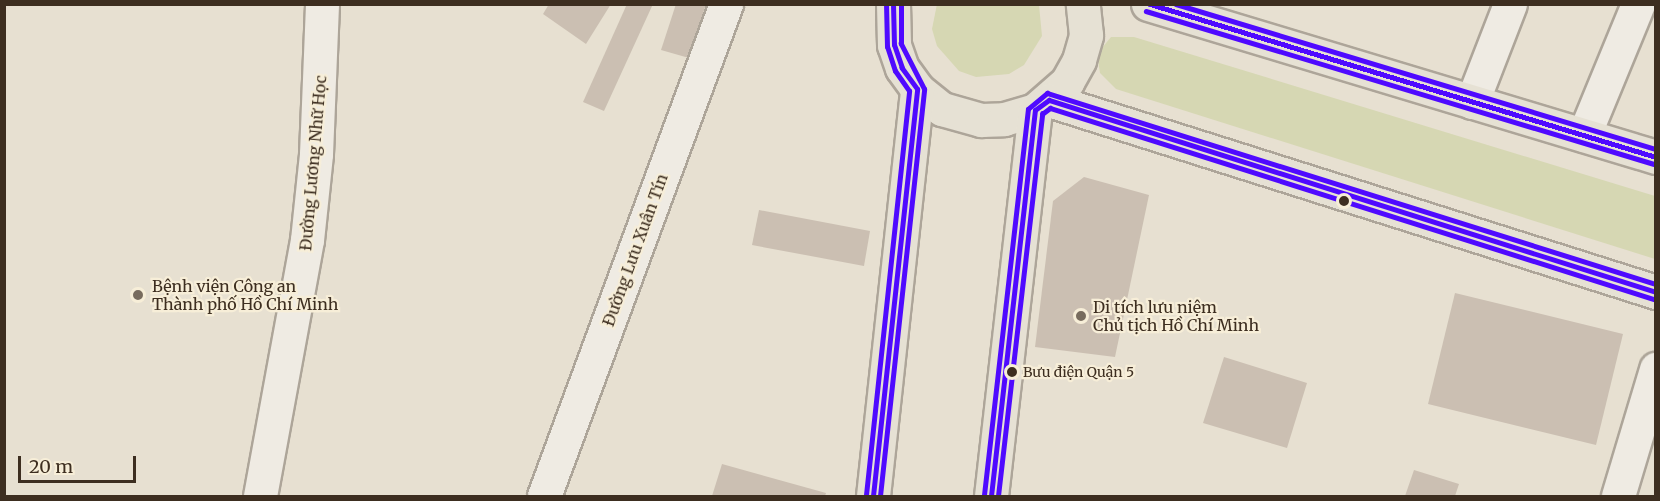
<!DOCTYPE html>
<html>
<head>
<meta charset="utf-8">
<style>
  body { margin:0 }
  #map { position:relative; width:1660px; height:501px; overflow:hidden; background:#e7e0d1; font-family:Merriweather,serif }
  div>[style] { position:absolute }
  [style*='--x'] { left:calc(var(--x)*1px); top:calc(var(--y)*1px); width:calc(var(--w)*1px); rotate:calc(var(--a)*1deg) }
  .green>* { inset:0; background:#d6d7b3 }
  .building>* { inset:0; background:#cbbfb2 }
  .roads { filter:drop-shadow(2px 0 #ada599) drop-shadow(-2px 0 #ada599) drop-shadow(0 2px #ada599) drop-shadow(0 -2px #ada599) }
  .minor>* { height:33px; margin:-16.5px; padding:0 16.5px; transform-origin:16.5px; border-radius:16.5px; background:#efebe3 }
  .major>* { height:33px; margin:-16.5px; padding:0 16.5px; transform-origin:16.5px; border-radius:16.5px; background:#e6e1d4 }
  .bus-1>* { height:4.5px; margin:-2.25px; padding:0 2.25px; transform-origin:2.25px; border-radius:2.25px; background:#4f0aff }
  .bus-2>* { height:4.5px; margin:-2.25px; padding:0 2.25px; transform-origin:2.25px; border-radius:2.25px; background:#4f0aff }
  .bus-3>* { height:4.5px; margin:-2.25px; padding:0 2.25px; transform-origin:2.25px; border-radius:2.25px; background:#4f0aff }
  .dots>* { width:16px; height:16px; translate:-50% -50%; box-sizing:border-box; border:3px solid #f7eed8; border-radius:50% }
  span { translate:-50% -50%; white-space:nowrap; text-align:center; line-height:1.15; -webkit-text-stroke:4.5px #f7eed8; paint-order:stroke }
  .bus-label { font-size:14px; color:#3d2e20 }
  .left { translate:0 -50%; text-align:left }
  .street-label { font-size:16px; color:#3d2e20 }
  .poi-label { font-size:16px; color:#3d2e20 }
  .frame { position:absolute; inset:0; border:6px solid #3d2e20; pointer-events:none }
  .scale { position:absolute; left:18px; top:456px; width:118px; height:27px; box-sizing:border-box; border:3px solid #3d2e20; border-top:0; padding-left:8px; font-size:18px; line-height:21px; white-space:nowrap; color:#3d2e20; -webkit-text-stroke:4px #f7eed8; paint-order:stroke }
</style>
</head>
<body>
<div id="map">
  <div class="green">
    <div style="clip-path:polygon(937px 4px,1039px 5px,1042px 36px,1024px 65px,1009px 74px,976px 77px,959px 71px,937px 46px,932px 29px)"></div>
    <div style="clip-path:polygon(1111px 37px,1134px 37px,1655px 196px,1655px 259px,1116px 89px,1100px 73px,1097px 54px)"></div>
  </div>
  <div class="building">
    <div style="clip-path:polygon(549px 4px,611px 4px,586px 44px,543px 14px)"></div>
    <div style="clip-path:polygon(627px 4px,653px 4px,604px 111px,583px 102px)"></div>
    <div style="clip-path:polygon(676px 4px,706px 4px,689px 58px,661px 50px)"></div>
    <div style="clip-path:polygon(1084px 177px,1149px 195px,1115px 357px,1035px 347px,1053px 201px)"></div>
    <div style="clip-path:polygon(759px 210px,870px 231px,864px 266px,752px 245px)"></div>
    <div style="clip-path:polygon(1455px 293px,1623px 334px,1596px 445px,1428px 404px)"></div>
    <div style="clip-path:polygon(1224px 357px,1307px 383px,1287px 448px,1203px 423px)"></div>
    <div style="clip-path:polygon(722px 464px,826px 493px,825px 496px,712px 496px)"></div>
    <div style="clip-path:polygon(1414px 470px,1459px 484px,1455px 496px,1405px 496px)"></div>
  </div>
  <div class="roads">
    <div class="minor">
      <div style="--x:1472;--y:102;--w:105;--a:-68.8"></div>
      <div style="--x:1584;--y:135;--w:142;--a:-67.6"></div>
      <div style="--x:260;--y:496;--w:260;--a:-79.6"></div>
      <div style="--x:307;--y:240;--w:86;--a:-84"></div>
      <div style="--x:316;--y:154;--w:150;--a:-87.7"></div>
      <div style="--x:544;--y:496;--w:525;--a:-69.7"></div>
      <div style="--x:1618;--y:496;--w:133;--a:-73.3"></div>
    </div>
    <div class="major">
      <div style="--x:893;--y:4;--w:41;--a:88.6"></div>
      <div style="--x:894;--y:45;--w:24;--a:71"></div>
      <div style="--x:902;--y:68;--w:26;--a:54"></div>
      <div style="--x:917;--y:89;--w:32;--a:39"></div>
      <div style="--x:942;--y:109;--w:41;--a:15.8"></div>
      <div style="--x:981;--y:120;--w:23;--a:-2"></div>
      <div style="--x:1004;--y:119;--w:32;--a:-16"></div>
      <div style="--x:1035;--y:110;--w:43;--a:-41.2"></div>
      <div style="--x:1067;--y:82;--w:25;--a:-61"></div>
      <div style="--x:1079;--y:60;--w:26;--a:-74"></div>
      <div style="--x:1086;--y:35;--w:31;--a:-96"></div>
      <div style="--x:1148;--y:4;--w:531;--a:16.76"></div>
      <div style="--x:1049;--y:100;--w:637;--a:17.55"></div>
      <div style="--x:873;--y:496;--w:409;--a:-83.8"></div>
      <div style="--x:991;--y:496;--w:388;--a:-83.5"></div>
    </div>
  </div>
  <div class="bus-1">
    <div style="--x:1150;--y:4;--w:529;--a:16.82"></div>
    <div style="--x:873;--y:496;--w:409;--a:-83.8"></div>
    <div style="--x:917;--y:89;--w:26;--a:-126"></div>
    <div style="--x:902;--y:68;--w:24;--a:-109"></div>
    <div style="--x:894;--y:45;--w:41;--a:-91.4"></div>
    <div style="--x:991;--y:496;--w:388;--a:-83.5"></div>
    <div style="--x:1035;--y:110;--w:17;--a:-36"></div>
    <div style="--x:1049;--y:100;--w:637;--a:17.55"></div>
  </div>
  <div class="bus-2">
    <div style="--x:1146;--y:11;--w:531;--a:16.76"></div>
    <div style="--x:880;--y:496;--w:409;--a:-83.8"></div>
    <div style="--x:924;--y:89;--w:51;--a:-117.1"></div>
    <div style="--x:901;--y:44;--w:40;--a:-90"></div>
    <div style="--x:998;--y:496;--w:385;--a:-83.4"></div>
    <div style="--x:1042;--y:114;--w:10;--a:-37"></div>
    <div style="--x:1050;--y:108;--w:633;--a:17.55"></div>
  </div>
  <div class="bus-3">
    <div style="--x:1176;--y:4;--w:501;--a:16.81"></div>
    <div style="--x:866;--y:495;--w:406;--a:-83.9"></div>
    <div style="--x:909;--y:91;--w:24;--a:-125"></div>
    <div style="--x:895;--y:71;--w:25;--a:-108"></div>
    <div style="--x:887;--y:47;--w:43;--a:-91.3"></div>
    <div style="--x:984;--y:495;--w:388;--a:-83.5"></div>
    <div style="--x:1028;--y:109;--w:25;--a:-40"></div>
    <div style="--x:1047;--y:93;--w:638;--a:17.41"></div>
  </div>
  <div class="dots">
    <div style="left:1344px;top:201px;background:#3d2e20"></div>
    <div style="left:138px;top:295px;background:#786c5e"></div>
    <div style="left:1081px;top:316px;background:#786c5e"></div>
    <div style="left:1012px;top:372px;background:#3d2e20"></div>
  </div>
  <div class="bus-label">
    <span class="left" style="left:1023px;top:372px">Bưu điện Quận 5</span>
  </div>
  <div class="street-label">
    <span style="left:313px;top:163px;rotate:-85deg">Đường Lương Nhữ Học</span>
    <span style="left:635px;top:250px;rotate:-70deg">Đường Lưu Xuân Tín</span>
  </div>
  <div class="poi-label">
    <span class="left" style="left:152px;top:295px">Bệnh viện Công an<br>Thành phố Hồ Chí Minh</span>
    <span class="left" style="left:1093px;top:316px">Di tích lưu niệm<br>Chủ tịch Hồ Chí Minh</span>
  </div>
  <div class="frame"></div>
  <div class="scale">20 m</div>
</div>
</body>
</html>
